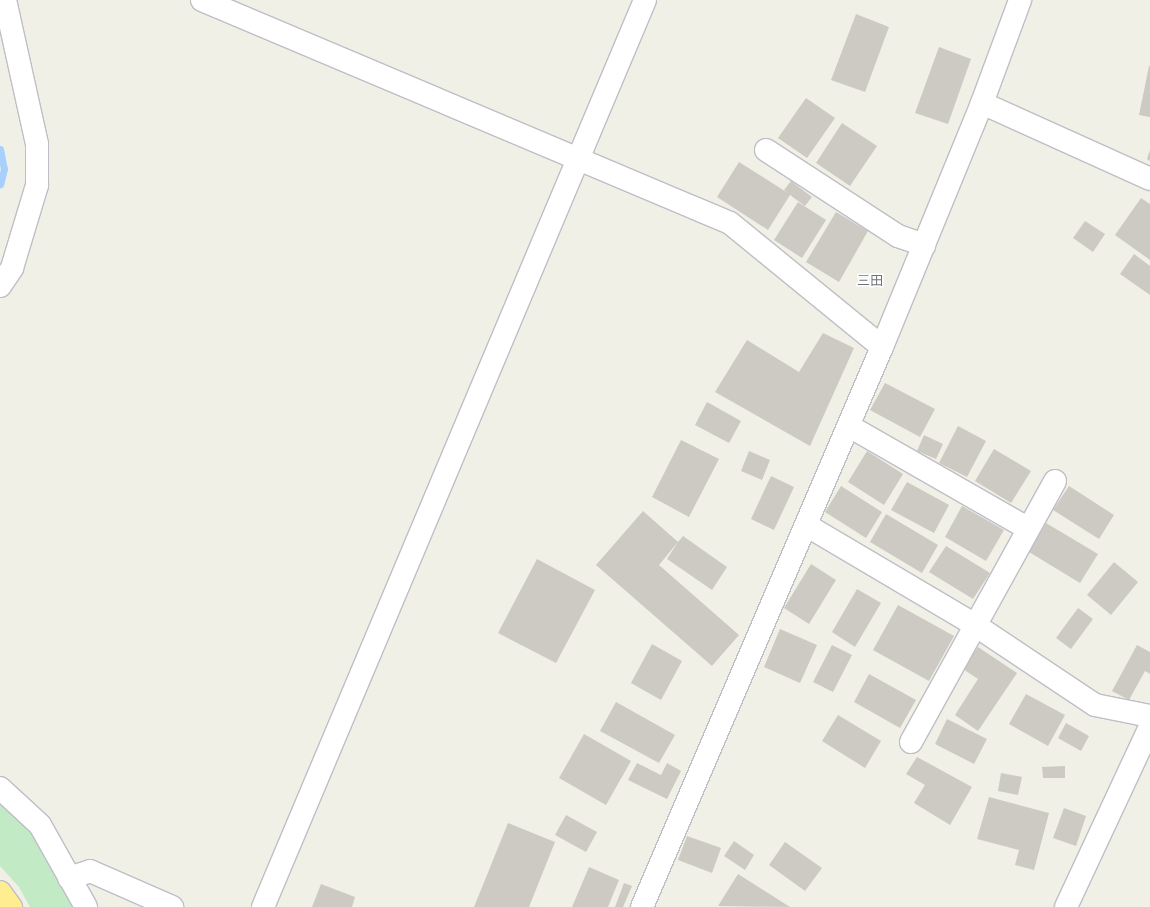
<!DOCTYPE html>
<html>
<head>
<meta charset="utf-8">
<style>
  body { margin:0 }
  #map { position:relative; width:1150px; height:907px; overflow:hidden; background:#f1f0e6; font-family:"Roboto Condensed","Noto Sans JP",sans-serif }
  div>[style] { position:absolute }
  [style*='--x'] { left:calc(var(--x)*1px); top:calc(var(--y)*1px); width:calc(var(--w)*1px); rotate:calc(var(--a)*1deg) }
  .green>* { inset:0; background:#c1eac5 }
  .stream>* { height:7px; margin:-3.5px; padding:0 3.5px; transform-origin:3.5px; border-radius:3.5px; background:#a8d0ff }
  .building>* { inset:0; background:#cccac3 }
  .roads { filter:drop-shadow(1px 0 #bebfc6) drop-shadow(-1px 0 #bebfc6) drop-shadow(0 1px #bebfc6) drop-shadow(0 -1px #bebfc6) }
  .street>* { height:22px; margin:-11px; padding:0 11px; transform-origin:11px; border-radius:11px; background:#fff }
  .highway>* { height:22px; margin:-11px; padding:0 11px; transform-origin:11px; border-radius:11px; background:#ffee8f }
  span { translate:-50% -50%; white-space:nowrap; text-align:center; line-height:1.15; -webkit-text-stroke:3px #fff; paint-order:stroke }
  .neighbourhood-label { font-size:13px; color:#6e737a }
</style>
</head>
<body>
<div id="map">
  <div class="green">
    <div style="clip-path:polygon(0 802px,42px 840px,76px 907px,30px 907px,19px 887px,0 866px)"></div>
  </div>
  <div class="stream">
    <div style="--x:0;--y:149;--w:20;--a:79"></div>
    <div style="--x:4;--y:169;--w:16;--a:104"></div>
  </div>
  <div class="building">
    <div style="clip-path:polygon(856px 14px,889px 27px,865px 92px,831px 80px)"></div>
    <div style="clip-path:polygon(939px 47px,971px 59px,948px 124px,915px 113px)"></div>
    <div style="clip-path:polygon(1149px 66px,1150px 66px,1150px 117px,1139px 115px)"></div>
    <div style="clip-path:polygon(806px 98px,835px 118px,807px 158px,778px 138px)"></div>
    <div style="clip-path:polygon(842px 123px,877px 146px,850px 186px,816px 163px)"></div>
    <div style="clip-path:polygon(1150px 150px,1150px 161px,1147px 159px)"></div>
    <div style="clip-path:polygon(739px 162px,788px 193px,784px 190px,791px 181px,812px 197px,805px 206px,790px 195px,768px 230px,717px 197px)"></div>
    <div style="clip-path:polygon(1141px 198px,1150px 204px,1150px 260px,1115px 235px)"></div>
    <div style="clip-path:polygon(798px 202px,826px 220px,802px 258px,774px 240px)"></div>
    <div style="clip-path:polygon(836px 212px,868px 231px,839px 282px,806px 262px)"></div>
    <div style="clip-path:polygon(1085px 221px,1105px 234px,1093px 252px,1073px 238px)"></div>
    <div style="clip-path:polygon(1134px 254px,1150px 266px,1150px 295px,1120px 274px)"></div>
    <div style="clip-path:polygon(823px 333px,854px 348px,810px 446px,715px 392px,747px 340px,799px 372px)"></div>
    <div style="clip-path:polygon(885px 383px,935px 409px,920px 437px,870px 410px)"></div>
    <div style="clip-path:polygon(707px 402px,741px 421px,729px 443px,695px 425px)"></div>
    <div style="clip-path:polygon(958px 426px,986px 441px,967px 477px,939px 463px)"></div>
    <div style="clip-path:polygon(924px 435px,943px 444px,936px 459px,917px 451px)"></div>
    <div style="clip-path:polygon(681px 440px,719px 459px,689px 517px,652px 497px)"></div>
    <div style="clip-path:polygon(994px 449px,1031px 471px,1011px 503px,975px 481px)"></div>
    <div style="clip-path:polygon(749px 451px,770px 460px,762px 480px,741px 471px)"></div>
    <div style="clip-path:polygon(867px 451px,903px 474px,884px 505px,848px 482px)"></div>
    <div style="clip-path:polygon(771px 476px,794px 487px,774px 530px,751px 519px)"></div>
    <div style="clip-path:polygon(907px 482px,949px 505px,934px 533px,891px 510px)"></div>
    <div style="clip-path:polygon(841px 486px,882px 512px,866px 538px,825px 512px)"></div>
    <div style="clip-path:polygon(1069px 486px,1114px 515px,1099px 539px,1053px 510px)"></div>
    <div style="clip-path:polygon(962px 506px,1004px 530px,986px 561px,945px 537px)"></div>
    <div style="clip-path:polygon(643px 511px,678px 542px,683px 536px,727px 567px,712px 590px,667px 559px,678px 542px,659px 565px,739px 635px,712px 666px,596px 565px)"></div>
    <div style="clip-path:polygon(886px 514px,938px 545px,922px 573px,870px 542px)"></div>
    <div style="clip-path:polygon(1046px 523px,1098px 554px,1080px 583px,1029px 552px)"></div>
    <div style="clip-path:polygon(946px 546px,990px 573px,973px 599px,929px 572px)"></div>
    <div style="clip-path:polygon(537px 559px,595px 590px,556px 663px,498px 633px)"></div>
    <div style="clip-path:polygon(1114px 562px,1138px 582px,1111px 615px,1087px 595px)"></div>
    <div style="clip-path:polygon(811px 564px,836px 580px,809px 624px,784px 608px)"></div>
    <div style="clip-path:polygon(857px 589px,881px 603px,855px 647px,832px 632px)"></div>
    <div style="clip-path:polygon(898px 605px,954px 636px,929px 681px,873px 650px)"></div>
    <div style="clip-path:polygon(1078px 608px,1093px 619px,1071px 649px,1056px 638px)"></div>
    <div style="clip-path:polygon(780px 629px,817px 645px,800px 683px,764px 667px)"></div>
    <div style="clip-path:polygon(652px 644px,682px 661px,661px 700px,631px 683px)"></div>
    <div style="clip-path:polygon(832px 645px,852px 655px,833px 692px,813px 682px)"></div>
    <div style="clip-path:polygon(1137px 645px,1150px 652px,1150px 674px,1145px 671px,1129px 700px,1112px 691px)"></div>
    <div style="clip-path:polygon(978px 647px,1017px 673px,978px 731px,955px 715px,978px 679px,963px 669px)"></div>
    <div style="clip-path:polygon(869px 674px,916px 700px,900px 728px,854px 702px)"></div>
    <div style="clip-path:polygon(1026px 694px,1065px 715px,1048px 746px,1009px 724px)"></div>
    <div style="clip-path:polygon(616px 702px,675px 735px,659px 763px,600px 731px)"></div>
    <div style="clip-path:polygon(838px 715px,881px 741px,865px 768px,822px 741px)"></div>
    <div style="clip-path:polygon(947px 719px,987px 739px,974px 764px,935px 744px)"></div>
    <div style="clip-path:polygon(1066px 723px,1089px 736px,1081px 751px,1058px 738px)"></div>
    <div style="clip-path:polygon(584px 734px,631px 761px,606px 805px,559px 778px)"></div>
    <div style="clip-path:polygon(917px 757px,972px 787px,950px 825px,914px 803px,925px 785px,906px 774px)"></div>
    <div style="clip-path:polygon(637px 763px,661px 775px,667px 763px,681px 771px,667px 799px,628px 780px)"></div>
    <div style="clip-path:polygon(1065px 766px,1065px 778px,1043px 778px,1042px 767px)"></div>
    <div style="clip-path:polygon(1001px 773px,1022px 777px,1018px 795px,998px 791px)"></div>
    <div style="clip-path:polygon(989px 797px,1049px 813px,1034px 870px,1015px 865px,1019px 850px,977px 839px)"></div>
    <div style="clip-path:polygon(1064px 808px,1086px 816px,1076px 846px,1053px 838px)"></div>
    <div style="clip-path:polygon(566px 815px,597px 832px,586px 852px,555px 835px)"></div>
    <div style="clip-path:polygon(508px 823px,555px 842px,529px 907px,474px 907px)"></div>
    <div style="clip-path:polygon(687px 836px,721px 848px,712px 873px,678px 860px)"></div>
    <div style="clip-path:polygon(734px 841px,754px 855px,745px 870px,724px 856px)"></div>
    <div style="clip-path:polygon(785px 842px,822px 868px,805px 891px,769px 865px)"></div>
    <div style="clip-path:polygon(589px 867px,619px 880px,608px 907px,572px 907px)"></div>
    <div style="clip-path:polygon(738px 874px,790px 907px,718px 906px)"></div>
    <div style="clip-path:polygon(624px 883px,632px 886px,623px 907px,615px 907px)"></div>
    <div style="clip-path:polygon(321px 884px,355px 897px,352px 907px,312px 907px)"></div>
  </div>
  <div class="roads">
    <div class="street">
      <div style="--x:202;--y:0;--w:573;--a:22.9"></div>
      <div style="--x:730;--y:223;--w:196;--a:39.2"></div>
      <div style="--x:982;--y:103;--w:184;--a:24.3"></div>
      <div style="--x:766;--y:150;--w:158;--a:33.1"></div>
      <div style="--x:898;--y:236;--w:28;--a:19"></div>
      <div style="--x:0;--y:286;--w:22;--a:-56"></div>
      <div style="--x:12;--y:268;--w:87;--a:-73.2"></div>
      <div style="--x:37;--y:185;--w:41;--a:-90"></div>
      <div style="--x:37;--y:144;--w:148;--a:-102.5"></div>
      <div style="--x:849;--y:426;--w:205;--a:29.8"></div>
      <div style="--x:806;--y:525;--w:196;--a:30.6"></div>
      <div style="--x:975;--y:625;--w:144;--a:33.7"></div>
      <div style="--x:1095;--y:705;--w:56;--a:11.3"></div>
      <div style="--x:911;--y:742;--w:298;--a:-61.1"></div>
      <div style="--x:0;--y:788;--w:54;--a:42.8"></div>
      <div style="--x:40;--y:825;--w:94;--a:60.7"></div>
      <div style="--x:69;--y:878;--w:22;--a:-18"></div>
      <div style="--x:90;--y:871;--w:90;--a:23.7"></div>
      <div style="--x:263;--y:907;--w:984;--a:-67.16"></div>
      <div style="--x:642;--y:907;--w:609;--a:-66.8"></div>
      <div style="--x:882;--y:347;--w:264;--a:-67.7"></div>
      <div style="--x:982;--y:103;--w:110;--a:-69.7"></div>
      <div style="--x:1066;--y:907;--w:199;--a:-65"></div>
    </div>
    <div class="highway">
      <div style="--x:0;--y:892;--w:19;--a:54"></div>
    </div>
  </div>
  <div class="neighbourhood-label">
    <span style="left:870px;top:281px">三田</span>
  </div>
</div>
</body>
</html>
